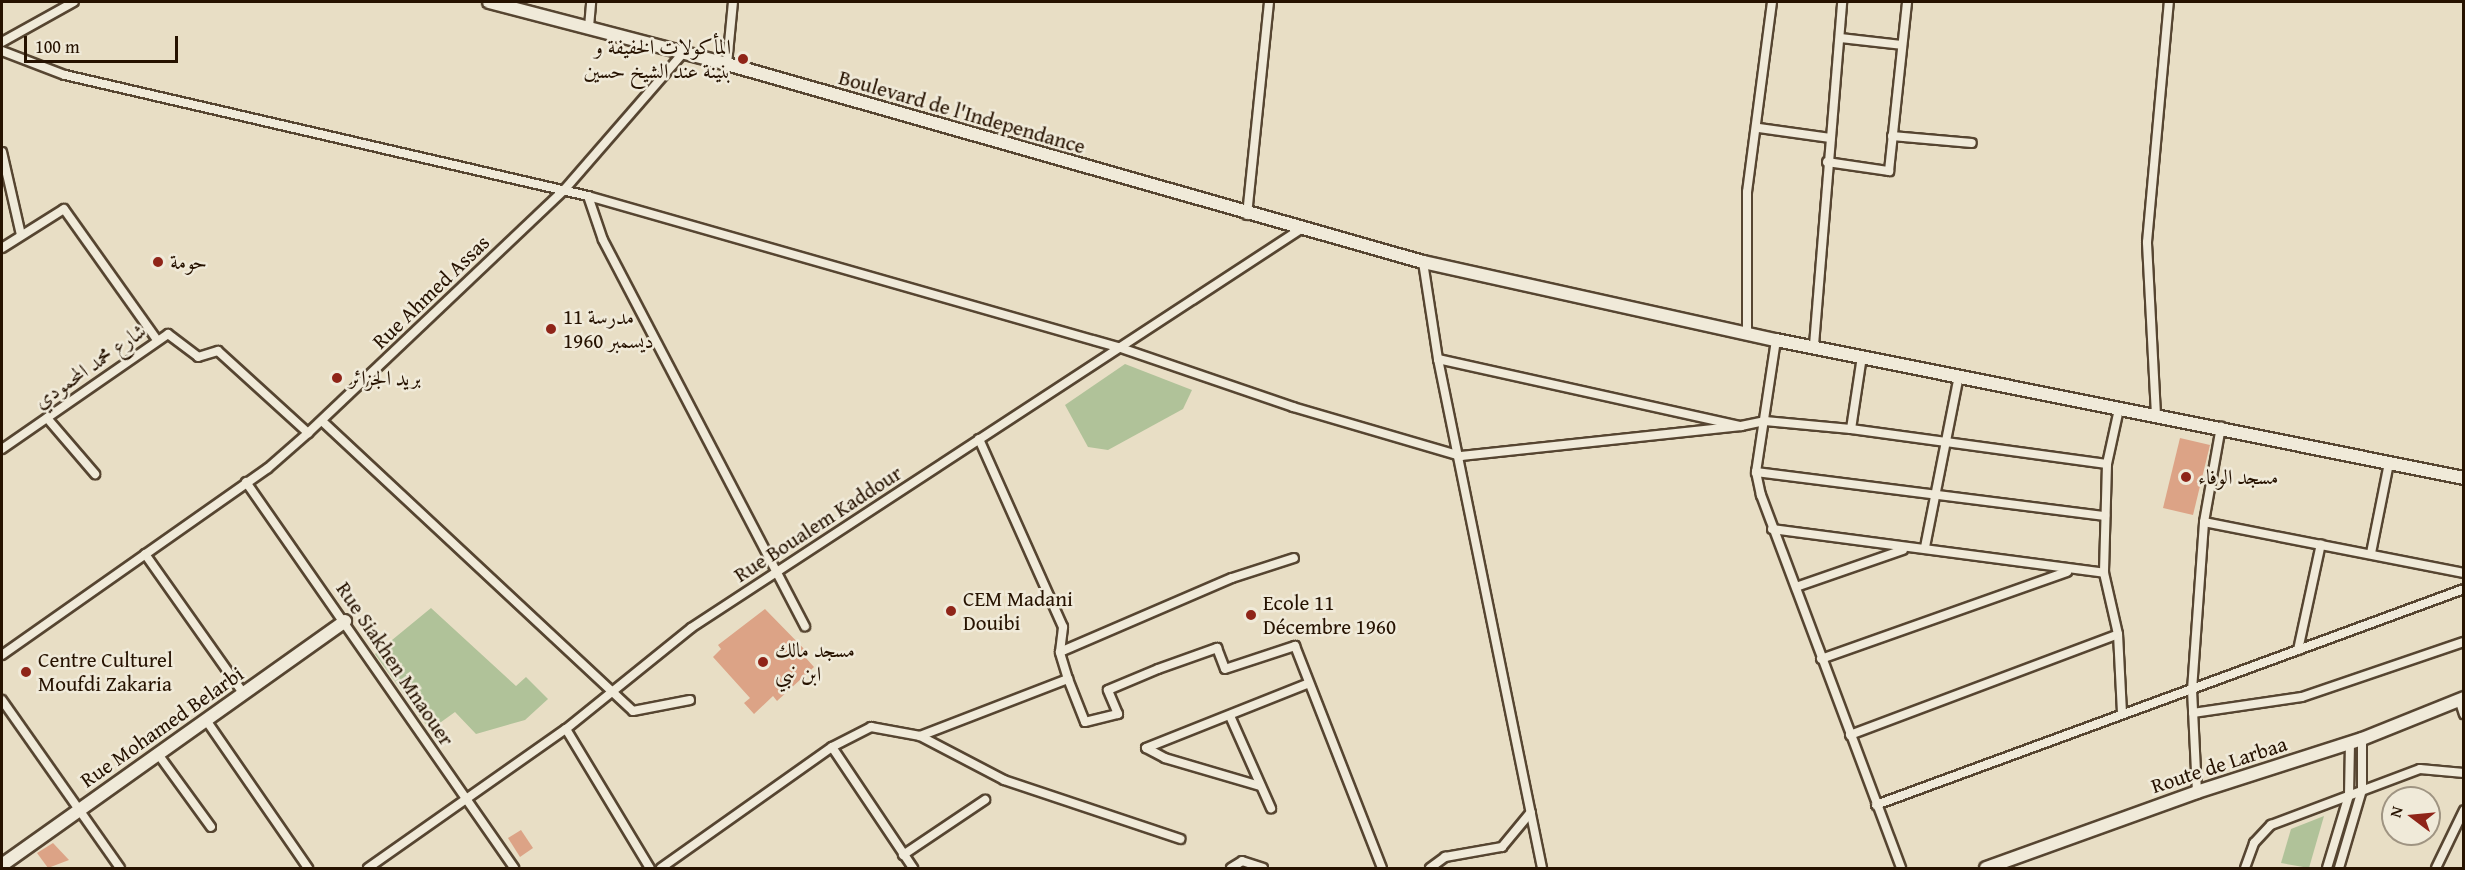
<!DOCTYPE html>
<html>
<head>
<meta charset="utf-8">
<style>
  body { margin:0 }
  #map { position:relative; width:2465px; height:870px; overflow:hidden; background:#e8dec5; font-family:"Gentium Book Plus",Amiri,serif }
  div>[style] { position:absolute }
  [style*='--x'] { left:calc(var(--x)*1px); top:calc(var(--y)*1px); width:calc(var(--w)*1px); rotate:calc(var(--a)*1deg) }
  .green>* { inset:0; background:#b0c299 }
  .building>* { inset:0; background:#dca386 }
  .roads { filter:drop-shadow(2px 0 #564531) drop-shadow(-2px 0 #564531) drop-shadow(0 2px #564531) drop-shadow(0 -2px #564531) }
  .street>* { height:8px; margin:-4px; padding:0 4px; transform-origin:4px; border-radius:4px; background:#f0ead9 }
  .secondary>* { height:12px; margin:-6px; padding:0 6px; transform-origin:6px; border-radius:6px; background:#f0ead9 }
  .dots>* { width:16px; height:16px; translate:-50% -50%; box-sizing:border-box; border:3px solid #f0ead9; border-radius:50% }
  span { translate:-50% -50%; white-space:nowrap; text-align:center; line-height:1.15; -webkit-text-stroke:5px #f0ead9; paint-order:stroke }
  .poi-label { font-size:21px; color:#261200 }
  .right { translate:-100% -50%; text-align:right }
  .left { translate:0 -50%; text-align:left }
  .street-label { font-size:21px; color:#261200 }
  .frame { position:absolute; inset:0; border:3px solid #261200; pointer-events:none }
  .north { position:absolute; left:2381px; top:786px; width:60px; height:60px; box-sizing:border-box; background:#f0ead9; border:2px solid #9f9482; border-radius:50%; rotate:286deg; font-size:16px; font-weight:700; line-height:24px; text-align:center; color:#261200 }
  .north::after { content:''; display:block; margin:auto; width:21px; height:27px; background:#8f2418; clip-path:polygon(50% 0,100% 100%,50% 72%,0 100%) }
  .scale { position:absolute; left:24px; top:36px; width:154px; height:27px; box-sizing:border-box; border:3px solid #261200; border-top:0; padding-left:8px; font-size:18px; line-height:21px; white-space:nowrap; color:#261200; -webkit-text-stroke:4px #f0ead9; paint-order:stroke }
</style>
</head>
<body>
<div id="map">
  <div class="green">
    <div style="clip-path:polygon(1125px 364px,1192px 390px,1183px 409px,1108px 450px,1088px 447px,1065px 405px)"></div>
    <div style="clip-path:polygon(431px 608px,516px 686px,526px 677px,548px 699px,525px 720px,476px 734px,455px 712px,430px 730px,375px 654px)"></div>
    <div style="clip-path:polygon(2324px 816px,2309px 868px,2281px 863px,2291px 829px)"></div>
  </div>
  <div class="building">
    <div style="clip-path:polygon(2180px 438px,2210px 445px,2193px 515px,2163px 508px)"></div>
    <div style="clip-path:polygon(765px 609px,808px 653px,805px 657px,814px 667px,777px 701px,773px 696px,754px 714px,744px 703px,750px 698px,713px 657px,721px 649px,718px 645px)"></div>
    <div style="clip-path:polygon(521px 830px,533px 848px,520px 857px,508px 838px)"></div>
    <div style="clip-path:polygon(53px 843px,69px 860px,48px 868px,37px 853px)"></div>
  </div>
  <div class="roads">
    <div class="street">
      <div style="--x:589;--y:27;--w:25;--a:-85"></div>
      <div style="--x:1840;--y:38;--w:62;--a:6.4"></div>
      <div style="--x:2;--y:42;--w:82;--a:-29.1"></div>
      <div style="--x:2;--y:51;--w:67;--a:20.9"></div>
      <div style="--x:65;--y:75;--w:537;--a:13.03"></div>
      <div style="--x:588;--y:196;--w:554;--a:15.92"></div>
      <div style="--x:1121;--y:348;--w:182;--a:18.9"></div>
      <div style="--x:1293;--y:407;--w:175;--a:16.3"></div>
      <div style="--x:1461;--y:456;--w:282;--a:-6.1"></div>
      <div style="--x:727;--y:64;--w:62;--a:-84.5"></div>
      <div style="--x:1759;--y:128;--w:72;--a:8"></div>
      <div style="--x:1892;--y:136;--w:80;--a:5"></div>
      <div style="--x:2;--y:152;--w:85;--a:77.1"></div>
      <div style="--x:1827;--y:162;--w:63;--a:8.3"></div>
      <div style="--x:1889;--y:171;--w:170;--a:-83.9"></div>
      <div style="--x:588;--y:196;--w:46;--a:71.2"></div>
      <div style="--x:603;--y:240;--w:436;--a:62.4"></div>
      <div style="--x:1247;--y:215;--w:214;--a:-84.1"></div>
      <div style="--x:2;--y:248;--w:73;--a:-32.2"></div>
      <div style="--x:64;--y:209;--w:161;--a:54.6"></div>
      <div style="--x:1423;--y:262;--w:98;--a:81.2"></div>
      <div style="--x:1438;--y:359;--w:520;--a:78.45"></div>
      <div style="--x:1747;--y:332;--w:140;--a:-90"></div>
      <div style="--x:1747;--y:192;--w:192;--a:-82.5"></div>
      <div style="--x:1776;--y:340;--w:134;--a:98.6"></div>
      <div style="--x:1756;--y:472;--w:24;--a:78"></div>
      <div style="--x:1761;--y:495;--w:398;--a:69.4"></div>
      <div style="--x:1814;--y:345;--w:344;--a:-85.3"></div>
      <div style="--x:1438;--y:359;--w:310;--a:12.5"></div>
      <div style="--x:1741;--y:426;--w:25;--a:-12"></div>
      <div style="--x:1765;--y:421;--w:86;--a:5.3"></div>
      <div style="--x:1851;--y:429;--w:258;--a:7.8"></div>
      <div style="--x:2119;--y:409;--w:56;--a:102.3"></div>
      <div style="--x:2107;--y:464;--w:109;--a:91.6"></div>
      <div style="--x:2104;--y:573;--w:63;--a:77.1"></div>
      <div style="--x:2118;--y:634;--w:80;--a:87.1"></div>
      <div style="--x:2156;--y:415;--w:173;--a:-93"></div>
      <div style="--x:2147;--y:242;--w:241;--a:-84.8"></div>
      <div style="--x:47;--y:418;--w:74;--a:49.4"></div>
      <div style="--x:322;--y:421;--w:425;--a:43"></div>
      <div style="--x:633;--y:711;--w:58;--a:-10.9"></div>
      <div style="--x:1851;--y:429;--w:74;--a:-81.4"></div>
      <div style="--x:2;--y:449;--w:202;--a:-34.7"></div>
      <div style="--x:168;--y:334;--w:38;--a:37"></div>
      <div style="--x:198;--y:357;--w:21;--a:-17"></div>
      <div style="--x:218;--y:351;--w:122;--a:42.3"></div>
      <div style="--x:1756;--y:472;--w:352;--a:7.2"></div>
      <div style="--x:246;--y:482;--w:470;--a:55.2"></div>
      <div style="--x:2204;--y:522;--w:265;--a:11.1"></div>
      <div style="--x:1772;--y:529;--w:335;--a:7.5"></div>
      <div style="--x:1925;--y:547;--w:175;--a:-78.8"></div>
      <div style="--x:2371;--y:553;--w:92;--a:-78.7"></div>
      <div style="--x:145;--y:554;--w:170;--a:54.8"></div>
      <div style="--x:1796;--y:587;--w:113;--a:-19.1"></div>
      <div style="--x:2298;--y:650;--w:108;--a:-77.8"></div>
      <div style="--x:1060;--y:652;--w:187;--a:-23.3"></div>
      <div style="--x:1232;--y:578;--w:65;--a:-17.9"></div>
      <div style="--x:2;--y:655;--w:325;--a:-35.1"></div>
      <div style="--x:268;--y:468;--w:53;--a:-41.2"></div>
      <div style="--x:308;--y:433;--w:353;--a:-43.5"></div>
      <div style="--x:564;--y:190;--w:181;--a:-49"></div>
      <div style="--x:1821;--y:659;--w:261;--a:-19.5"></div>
      <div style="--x:1068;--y:679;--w:46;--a:68.4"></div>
      <div style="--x:1085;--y:722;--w:34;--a:-14"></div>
      <div style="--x:1118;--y:714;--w:26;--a:-113"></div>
      <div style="--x:1108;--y:690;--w:54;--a:-22.8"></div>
      <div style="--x:1158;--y:669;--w:63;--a:-19.6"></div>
      <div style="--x:1217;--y:648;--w:22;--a:69"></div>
      <div style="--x:1225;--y:669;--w:74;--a:-18.2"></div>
      <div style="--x:1295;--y:646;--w:238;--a:68.6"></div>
      <div style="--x:2459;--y:699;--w:16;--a:72"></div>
      <div style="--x:2;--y:700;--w:205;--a:54.9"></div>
      <div style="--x:2193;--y:713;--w:110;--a:-8.4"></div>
      <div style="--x:2302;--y:697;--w:171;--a:-18.8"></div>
      <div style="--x:1230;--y:716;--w:101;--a:66"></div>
      <div style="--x:206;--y:720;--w:180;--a:55.4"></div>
      <div style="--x:566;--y:729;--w:162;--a:58.9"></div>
      <div style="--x:1850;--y:735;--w:286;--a:-20.6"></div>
      <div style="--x:920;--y:736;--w:159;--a:-21.1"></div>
      <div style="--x:1068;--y:679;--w:28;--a:-107"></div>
      <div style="--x:1060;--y:652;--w:25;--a:-83"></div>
      <div style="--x:1063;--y:627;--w:206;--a:-114.1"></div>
      <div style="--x:832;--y:747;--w:146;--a:56.2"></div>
      <div style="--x:158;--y:754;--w:90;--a:54"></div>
      <div style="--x:1260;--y:786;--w:99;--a:-163.6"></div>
      <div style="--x:1165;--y:758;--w:21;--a:-152"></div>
      <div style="--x:1146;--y:748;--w:173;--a:-21.7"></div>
      <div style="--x:2197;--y:792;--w:102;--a:-92.8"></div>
      <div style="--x:2192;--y:690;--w:168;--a:-85.9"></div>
      <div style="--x:2204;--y:522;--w:97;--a:-79.9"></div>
      <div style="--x:1876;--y:805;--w:626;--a:-20.17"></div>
      <div style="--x:903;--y:855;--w:99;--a:-33.9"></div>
      <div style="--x:368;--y:868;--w:242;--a:-35.1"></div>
      <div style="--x:566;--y:729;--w:161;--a:-38.9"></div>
      <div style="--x:691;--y:628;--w:729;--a:-33.19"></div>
      <div style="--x:661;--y:868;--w:209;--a:-35.3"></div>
      <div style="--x:832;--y:747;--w:44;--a:-27.1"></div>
      <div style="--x:871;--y:727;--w:50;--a:10.4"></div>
      <div style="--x:920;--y:736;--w:95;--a:27.6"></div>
      <div style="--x:1004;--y:780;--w:186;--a:18.5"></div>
      <div style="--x:1231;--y:868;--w:13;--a:-32"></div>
      <div style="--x:1242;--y:861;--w:22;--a:18"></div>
      <div style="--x:1430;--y:868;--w:19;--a:-36"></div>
      <div style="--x:1445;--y:857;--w:58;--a:-10"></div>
      <div style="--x:1502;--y:847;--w:45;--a:-50.4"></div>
      <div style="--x:2245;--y:868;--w:27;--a:-70"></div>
      <div style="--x:2254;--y:843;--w:25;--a:-47"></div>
      <div style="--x:2271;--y:825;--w:159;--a:-20.6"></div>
      <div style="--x:2420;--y:769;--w:44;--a:5.2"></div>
      <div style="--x:2327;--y:868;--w:76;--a:-73.2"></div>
      <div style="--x:2349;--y:795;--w:52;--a:-88.9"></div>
      <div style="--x:2339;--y:868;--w:81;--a:-73.6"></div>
      <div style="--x:2362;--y:790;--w:51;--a:-90"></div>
      <div style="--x:2436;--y:868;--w:64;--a:-64.2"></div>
    </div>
    <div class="secondary">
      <div style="--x:489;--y:2;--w:246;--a:14.6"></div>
      <div style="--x:727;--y:64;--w:724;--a:15.88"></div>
      <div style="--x:1423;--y:262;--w:362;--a:12.5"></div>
      <div style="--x:1776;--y:340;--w:702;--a:11.34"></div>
      <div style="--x:2;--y:865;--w:421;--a:-35.4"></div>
      <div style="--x:1986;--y:868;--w:224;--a:-19.8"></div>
      <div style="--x:2197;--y:792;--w:173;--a:-17.8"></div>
      <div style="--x:2362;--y:739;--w:110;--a:-21.9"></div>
    </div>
  </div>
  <div class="dots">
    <div style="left:743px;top:59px;background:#8f2418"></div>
    <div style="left:158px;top:262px;background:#8f2418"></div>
    <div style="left:551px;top:329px;background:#8f2418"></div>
    <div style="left:337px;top:378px;background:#8f2418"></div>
    <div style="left:2186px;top:477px;background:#8f2418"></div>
    <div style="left:951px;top:611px;background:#8f2418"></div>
    <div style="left:1251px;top:615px;background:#8f2418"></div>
    <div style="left:763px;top:662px;background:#8f2418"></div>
    <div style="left:26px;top:672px;background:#8f2418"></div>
  </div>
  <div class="poi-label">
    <span class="right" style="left:731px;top:59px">المأكولات الخفيفة و<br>بنينة عند الشيخ حسين</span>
    <span class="left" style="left:170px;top:262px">حومة</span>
    <span class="left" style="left:563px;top:329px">مدرسة 11<br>ديسمبر 1960</span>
    <span class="left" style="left:349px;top:378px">بريد الجزائر</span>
    <span class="left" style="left:2198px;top:477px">مسجد الوفاء</span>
    <span class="left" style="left:963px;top:611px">CEM Madani<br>Douibi</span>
    <span class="left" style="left:1263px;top:615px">Ecole 11<br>Décembre 1960</span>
    <span class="left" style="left:775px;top:662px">مسجد مالك<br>ابن نبي</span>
    <span class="left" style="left:38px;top:672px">Centre Culturel<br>Moufdi Zakaria</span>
  </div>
  <div class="street-label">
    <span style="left:962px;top:112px;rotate:16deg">Boulevard de l'Independance</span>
    <span style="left:431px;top:292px;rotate:-44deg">Rue Ahmed Assas</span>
    <span style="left:90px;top:366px;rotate:-35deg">شارع محمد المحمودي</span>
    <span style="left:818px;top:524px;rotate:-33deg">Rue Boualem Kaddour</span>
    <span style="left:395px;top:664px;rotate:56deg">Rue Siakhen Mnaouer</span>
    <span style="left:162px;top:727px;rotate:-35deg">Rue Mohamed Belarbi</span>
    <span style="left:2219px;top:765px;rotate:-18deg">Route de Larbaa</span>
  </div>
  <div class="frame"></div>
  <div class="north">N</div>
  <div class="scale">100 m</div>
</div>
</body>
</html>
